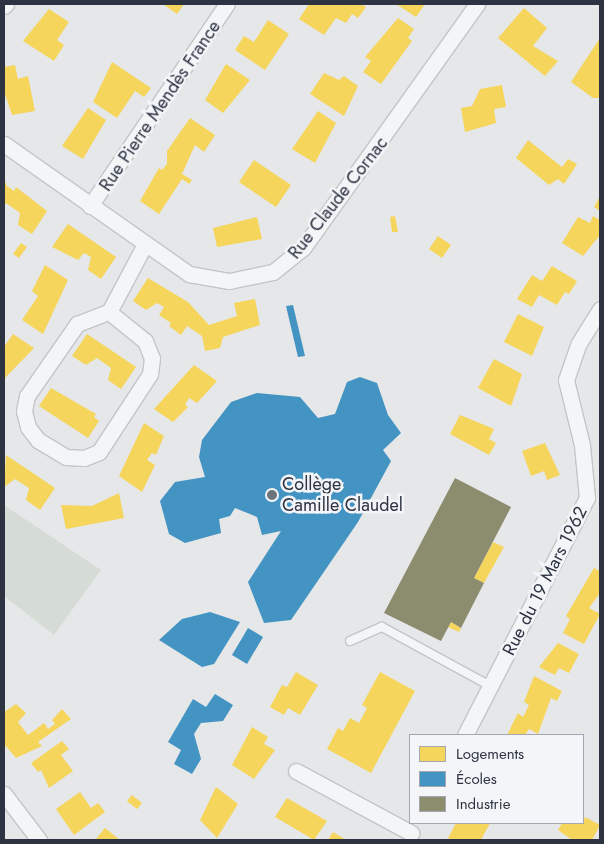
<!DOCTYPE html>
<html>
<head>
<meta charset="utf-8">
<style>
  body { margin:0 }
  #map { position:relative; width:604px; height:844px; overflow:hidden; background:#e5e7e9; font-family:Jost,sans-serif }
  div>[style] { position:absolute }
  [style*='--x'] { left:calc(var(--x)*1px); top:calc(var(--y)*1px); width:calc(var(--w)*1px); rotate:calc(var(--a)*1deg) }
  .green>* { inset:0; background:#d5dcd6 }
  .homes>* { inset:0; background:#f6d55c }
  .schools>* { inset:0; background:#4393c3 }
  .industry>* { inset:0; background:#8c8c6e }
  .roads { filter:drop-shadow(1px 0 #c3c5c7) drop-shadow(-1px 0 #c3c5c7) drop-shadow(0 1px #c3c5c7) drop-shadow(0 -1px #c3c5c7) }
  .lane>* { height:8px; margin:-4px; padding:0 4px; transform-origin:4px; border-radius:4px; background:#f4f5f6 }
  .street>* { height:15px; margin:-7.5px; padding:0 7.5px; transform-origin:7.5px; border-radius:7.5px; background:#f4f5f6 }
  .dots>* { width:14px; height:14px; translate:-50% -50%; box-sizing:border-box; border:2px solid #f3f5f8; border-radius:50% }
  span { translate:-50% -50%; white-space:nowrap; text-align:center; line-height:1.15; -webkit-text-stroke:5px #f3f5f8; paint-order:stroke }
  .street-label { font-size:18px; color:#2d3341 }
  .poi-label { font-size:18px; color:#2d3341 }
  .left { translate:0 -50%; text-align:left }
  .frame { position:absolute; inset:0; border:5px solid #2d3341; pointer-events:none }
  .legend { position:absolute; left:409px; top:734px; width:175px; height:90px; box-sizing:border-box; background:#f3f5f8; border:1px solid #a4a7af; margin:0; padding:6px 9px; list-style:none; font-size:15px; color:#2d3341 }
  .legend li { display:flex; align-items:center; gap:10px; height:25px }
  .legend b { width:25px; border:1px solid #a4a7af }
</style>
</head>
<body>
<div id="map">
  <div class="green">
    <div style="clip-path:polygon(4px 505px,101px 570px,54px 635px,4px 596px)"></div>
  </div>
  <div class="homes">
    <div style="clip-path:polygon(163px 4px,184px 4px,177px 14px)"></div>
    <div style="clip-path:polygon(309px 4px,361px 4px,366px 7px,358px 18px,352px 14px,346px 23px,336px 18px,324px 35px,299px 19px)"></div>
    <div style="clip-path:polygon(396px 4px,425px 4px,416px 17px)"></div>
    <div style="clip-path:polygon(524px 8px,547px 28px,533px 46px,558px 61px,545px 76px,498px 38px)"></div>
    <div style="clip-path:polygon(49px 9px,69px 22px,57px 40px,64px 45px,54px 61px,23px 41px)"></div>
    <div style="clip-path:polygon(398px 18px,414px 29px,408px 38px,412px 41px,381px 84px,363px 72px,371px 61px,365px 57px)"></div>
    <div style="clip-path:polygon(268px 20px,289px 34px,265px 70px,235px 50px,244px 36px,254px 42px)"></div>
    <div style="clip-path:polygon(600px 38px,600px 98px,593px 98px,571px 82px)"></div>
    <div style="clip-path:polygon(112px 62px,151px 88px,144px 97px,135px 91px,117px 118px,93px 102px)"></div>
    <div style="clip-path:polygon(226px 64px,250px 80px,223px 113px,205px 100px)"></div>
    <div style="clip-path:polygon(15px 65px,18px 79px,28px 76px,35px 111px,12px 115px,4px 91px,4px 67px)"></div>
    <div style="clip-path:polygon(324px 73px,339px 80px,344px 76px,358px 86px,344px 116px,310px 94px)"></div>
    <div style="clip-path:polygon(502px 85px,506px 107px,494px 109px,496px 123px,465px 132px,461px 108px,472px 106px,480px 89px)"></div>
    <div style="clip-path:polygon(88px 108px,106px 120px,83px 159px,62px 146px)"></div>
    <div style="clip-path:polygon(318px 111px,336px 123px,315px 163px,292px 149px)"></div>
    <div style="clip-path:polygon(190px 118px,215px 135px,204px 152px,195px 145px,182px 174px,192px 180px,189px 184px,182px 179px,159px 214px,140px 201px,159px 168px,162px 170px,167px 164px,167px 151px)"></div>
    <div style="clip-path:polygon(528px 140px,562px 167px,568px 159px,577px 164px,564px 184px,558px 179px,549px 185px,516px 158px)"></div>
    <div style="clip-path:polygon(254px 160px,291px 185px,276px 207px,239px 182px)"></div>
    <div style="clip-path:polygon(4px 179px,7px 186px,14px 191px,16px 187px,47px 211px,32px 234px,18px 225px,20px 213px,6px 203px,4px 207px)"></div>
    <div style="clip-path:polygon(600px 196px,600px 211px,594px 207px)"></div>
    <div style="clip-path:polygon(395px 216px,398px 232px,392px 232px,390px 217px)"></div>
    <div style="clip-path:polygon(593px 216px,600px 220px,600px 235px,583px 256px,562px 243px,578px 217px,590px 223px)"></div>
    <div style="clip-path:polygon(257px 217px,262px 239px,217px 247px,213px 228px)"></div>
    <div style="clip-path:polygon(68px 224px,116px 257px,101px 279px,88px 270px,91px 257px,84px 253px,78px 260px,52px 247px)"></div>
    <div style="clip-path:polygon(438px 236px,451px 245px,442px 258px,429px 249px)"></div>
    <div style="clip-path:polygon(21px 243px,27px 247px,19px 258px,13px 254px)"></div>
    <div style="clip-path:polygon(45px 265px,68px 280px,43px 334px,22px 320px,38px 296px,32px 291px)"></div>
    <div style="clip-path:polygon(552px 266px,577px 281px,569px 294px,565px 292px,557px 305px,539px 295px,532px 307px,517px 299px,532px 275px,542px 281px)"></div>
    <div style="clip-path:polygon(148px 278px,188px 302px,209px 325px,237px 316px,234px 303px,255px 299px,260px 325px,223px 337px,220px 348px,205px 351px,202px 336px,187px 326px,181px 335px,169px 326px,171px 323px,159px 315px,164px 307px,157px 303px,146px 310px,133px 301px)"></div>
    <div style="clip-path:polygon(518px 314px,544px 327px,532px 356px,504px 342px)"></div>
    <div style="clip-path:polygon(13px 334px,34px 348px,4px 379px,4px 347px)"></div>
    <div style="clip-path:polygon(87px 334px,136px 367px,121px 389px,108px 380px,111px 368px,97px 358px,86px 365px,72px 356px)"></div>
    <div style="clip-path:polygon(494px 359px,522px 374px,511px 406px,478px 388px)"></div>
    <div style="clip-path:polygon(194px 365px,217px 381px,197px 403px,189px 398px,185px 405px,188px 407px,173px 422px,154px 409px)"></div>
    <div style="clip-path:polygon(51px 388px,96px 414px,94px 417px,99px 421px,88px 438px,39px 406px)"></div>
    <div style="clip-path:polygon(460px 415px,494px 429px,489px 439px,496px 443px,489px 455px,450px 434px)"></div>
    <div style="clip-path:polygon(144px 423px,164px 436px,156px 455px,152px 453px,147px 460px,155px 465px,142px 492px,119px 476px)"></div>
    <div style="clip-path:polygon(545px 443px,560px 475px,547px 480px,544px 471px,531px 476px,522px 451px)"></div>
    <div style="clip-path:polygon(6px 455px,55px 488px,40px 510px,26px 500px,29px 488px,15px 479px,4px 487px)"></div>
    <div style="clip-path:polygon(119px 493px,124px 518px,66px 529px,61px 505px,92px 506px)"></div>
    <div style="clip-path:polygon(493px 542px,504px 547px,484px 583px,474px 578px)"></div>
    <div style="clip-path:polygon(594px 568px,600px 571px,600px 593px,589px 608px,600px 614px,584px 644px,563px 633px,570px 619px,566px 616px)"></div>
    <div style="clip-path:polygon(451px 622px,461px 628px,459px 632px,448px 627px)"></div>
    <div style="clip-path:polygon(558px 643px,579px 654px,569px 673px,559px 668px,555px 675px,539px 667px)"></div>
    <div style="clip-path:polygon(296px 672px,318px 685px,300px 715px,288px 708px,284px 715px,270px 707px,282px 685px,287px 687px)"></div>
    <div style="clip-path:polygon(380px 672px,415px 691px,371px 773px,327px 749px,338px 728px,343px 731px,350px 718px,359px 723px,367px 708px,362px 705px)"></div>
    <div style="clip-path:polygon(534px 676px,562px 691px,557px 701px,551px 698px,538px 734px,529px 729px,525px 735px,507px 735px,518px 713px,523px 717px,529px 705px,524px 702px)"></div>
    <div style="clip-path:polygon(16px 704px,26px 713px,18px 722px,28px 735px,44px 723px,48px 729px,55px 724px,52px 720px,62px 709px,71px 719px,38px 742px,42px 746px,16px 758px,4px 744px,4px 712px)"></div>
    <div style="clip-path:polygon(252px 727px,268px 737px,264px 744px,275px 750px,254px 779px,232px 765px)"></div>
    <div style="clip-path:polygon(62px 741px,69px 749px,61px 755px,73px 771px,49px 788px,41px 770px,38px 772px,31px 763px)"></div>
    <div style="clip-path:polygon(216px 787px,238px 804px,217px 838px,200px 820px)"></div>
    <div style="clip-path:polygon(80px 792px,91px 808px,98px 803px,105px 812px,74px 835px,56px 809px)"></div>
    <div style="clip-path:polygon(132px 795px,142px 803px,137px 809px,127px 801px)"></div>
    <div style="clip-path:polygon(287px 798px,327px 821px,314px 840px,275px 817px)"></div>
    <div style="clip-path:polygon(585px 817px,600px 825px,592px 840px,572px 840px,558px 830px,562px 823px,583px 823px)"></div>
    <div style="clip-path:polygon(456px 823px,461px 824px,490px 823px,481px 840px,452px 840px,448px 838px)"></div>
    <div style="clip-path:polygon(105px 828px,120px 840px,95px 840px)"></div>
    <div style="clip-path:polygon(333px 832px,346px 840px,328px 840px)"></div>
  </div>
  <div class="schools">
    <div style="clip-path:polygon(293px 305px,305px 356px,298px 357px,286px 306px)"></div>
    <div style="clip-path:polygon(360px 377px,377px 383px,388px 415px,401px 433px,383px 450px,391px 461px,358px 522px,291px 620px,264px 623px,248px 582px,281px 531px,262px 535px,257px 517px,235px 508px,230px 516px,219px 519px,221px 533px,185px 543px,169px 534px,160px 501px,175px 482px,205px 477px,199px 457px,202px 440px,231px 402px,257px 393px,300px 397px,318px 418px,335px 414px,347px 382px)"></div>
    <div style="clip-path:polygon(210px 612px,240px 622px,214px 664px,202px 667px,159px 640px,182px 619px)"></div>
    <div style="clip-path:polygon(248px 628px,263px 637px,247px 664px,232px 655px)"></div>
    <div style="clip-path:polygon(215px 694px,233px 705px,223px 721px,201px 723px,194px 734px,201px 759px,192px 774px,174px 764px,181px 750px,168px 742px,193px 699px,206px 707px)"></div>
  </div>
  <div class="industry">
    <div style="clip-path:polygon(455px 478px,511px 507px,474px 578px,484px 583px,461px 628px,451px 622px,441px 641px,384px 613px)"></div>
  </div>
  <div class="roads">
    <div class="lane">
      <div style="--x:350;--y:641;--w:35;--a:-24"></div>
      <div style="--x:382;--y:627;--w:125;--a:28.6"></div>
    </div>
    <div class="street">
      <div style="--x:4;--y:6;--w:3;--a:-45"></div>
      <div style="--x:4;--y:144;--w:226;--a:35.1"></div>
      <div style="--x:189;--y:274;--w:41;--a:9.9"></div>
      <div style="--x:229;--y:281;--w:45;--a:-11.6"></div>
      <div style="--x:273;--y:272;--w:38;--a:-39"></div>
      <div style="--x:303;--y:248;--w:300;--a:-54.5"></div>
      <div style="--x:90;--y:206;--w:244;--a:-55.9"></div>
      <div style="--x:109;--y:312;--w:46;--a:38.9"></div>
      <div style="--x:145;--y:341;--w:18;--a:68"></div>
      <div style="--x:152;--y:358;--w:16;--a:97"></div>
      <div style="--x:150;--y:374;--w:93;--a:123.2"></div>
      <div style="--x:99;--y:452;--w:16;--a:158"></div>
      <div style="--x:84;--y:458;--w:18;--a:-177"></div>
      <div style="--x:66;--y:457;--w:33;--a:-149"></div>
      <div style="--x:38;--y:440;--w:16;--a:-128"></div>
      <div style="--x:28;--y:427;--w:16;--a:-104"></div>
      <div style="--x:24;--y:411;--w:15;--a:-79"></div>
      <div style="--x:27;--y:396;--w:88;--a:-55.2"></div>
      <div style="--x:77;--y:324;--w:34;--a:-21"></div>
      <div style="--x:109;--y:312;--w:75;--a:-62.1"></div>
      <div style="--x:465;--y:735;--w:267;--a:-62.8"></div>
      <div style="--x:587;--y:498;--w:53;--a:-95.4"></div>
      <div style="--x:582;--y:445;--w:67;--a:-103.8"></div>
      <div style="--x:566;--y:380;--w:39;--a:-71"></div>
      <div style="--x:579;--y:343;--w:40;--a:-58"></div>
      <div style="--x:296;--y:771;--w:131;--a:28.3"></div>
      <div style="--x:4;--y:794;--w:58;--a:52.7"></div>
    </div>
  </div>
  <div class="dots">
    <div style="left:272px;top:495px;background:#6d727c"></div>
  </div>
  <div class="street-label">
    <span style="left:160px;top:106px;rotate:-56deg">Rue Pierre Mendès France</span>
    <span style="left:338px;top:198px;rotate:-52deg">Rue Claude Cornac</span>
    <span style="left:545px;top:581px;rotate:-63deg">Rue du 19 Mars 1962</span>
  </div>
  <div class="poi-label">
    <span class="left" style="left:282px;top:495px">Collège<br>Camille Claudel</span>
  </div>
  <div class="frame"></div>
  <ul class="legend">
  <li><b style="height:14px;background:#f6d55c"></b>Logements</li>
  <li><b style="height:14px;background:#4393c3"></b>Écoles</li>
  <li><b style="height:14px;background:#8c8c6e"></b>Industrie</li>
  </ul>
</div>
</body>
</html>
